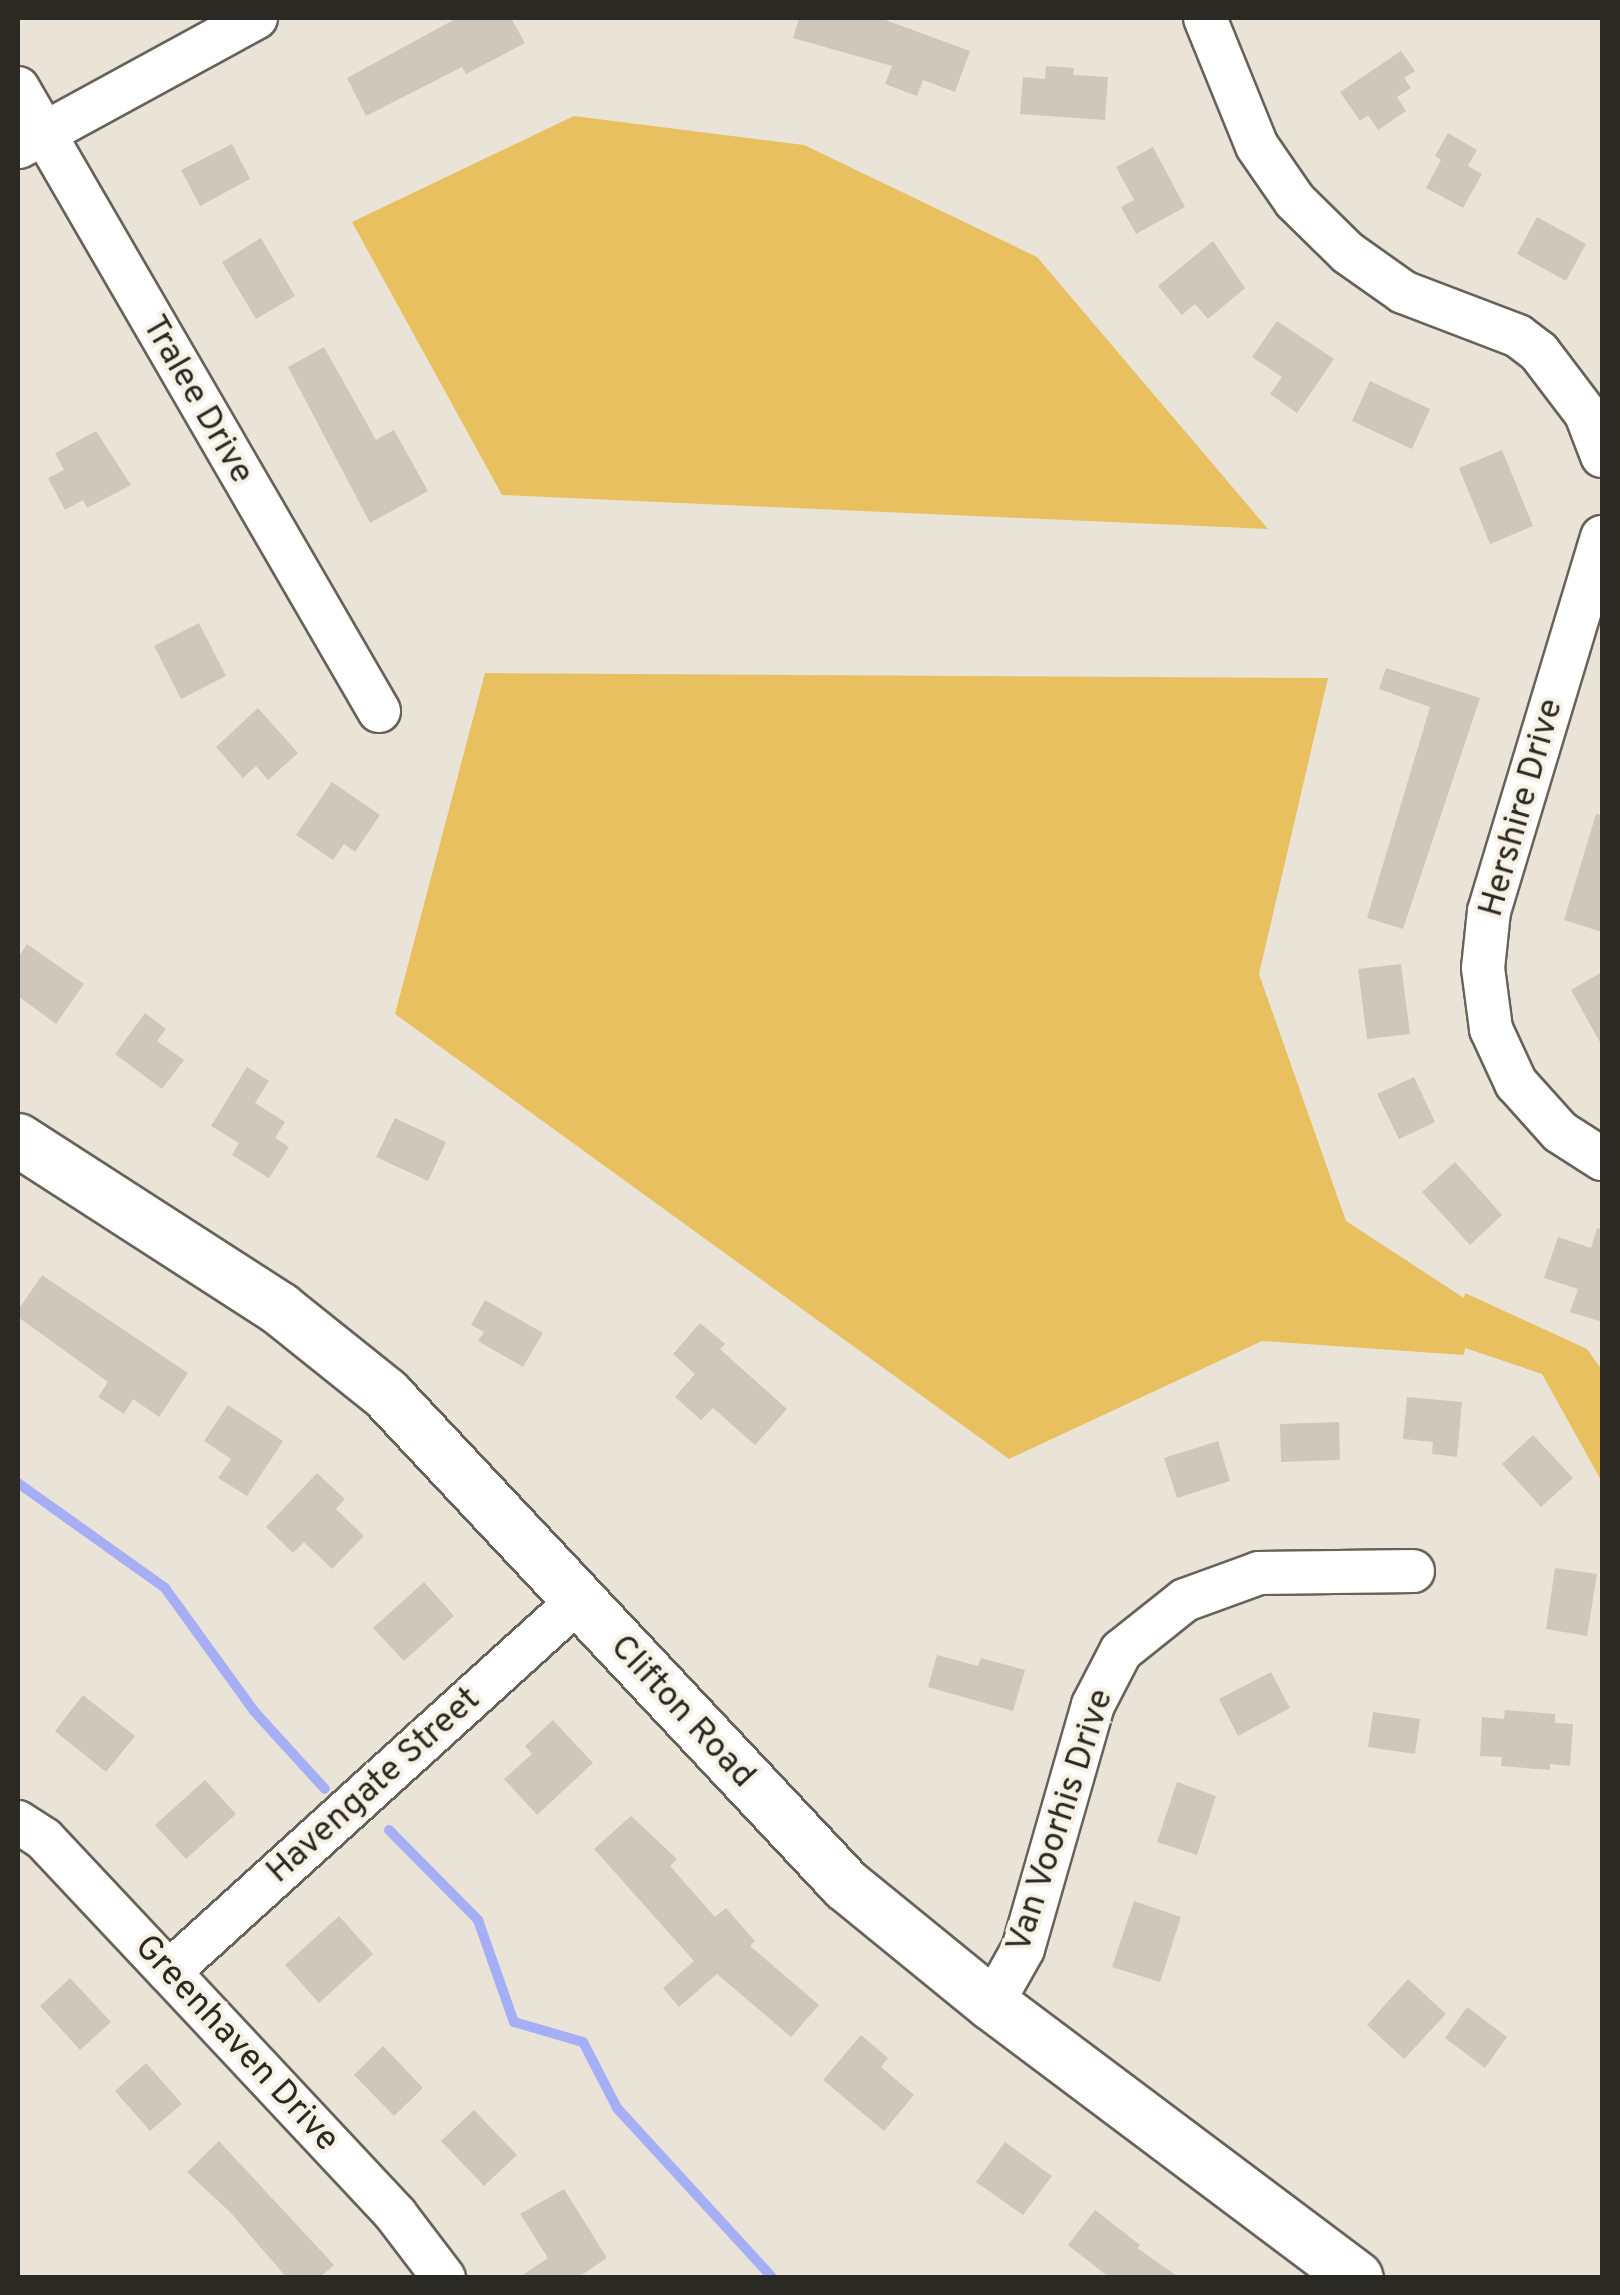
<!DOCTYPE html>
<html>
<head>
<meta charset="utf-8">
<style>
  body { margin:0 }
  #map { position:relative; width:1620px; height:2295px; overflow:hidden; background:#eae4d8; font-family:Overpass,sans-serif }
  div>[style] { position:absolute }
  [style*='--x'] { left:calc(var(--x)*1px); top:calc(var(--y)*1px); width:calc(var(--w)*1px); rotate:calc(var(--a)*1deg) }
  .green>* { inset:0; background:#e8c05f }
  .stream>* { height:10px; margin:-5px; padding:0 5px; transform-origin:5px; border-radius:5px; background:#a6aff5 }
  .building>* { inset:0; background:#cec8bc }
  .roads { filter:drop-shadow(2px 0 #686358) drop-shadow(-2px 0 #686358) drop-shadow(0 2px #686358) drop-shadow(0 -2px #686358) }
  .minor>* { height:42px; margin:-21px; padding:0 21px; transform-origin:21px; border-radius:21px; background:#fff }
  .major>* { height:52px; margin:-26px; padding:0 26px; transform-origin:26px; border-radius:26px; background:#fff }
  span { translate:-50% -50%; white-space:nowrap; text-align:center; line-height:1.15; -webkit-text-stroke:8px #f7f2e5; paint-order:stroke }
  .street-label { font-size:35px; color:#2b2924 }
  .frame { position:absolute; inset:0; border:20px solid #2b2924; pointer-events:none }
</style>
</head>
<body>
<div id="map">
  <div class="green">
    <div style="clip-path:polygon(574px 116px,804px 145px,1037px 257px,1268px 529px,502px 495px,352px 222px)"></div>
    <div style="clip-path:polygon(485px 673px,1328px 678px,1259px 974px,1346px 1221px,1464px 1298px,1465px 1293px,1587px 1349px,1602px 1370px,1602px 1482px,1542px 1374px,1465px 1348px,1464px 1355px,1262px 1341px,1009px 1459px,395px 1014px)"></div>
  </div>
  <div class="stream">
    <div style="--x:18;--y:1483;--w:181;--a:35.5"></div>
    <div style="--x:165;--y:1588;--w:152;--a:54.1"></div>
    <div style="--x:254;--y:1711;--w:105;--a:47.7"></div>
    <div style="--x:389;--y:1830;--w:127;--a:45.3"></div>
    <div style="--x:478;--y:1920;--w:108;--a:70.6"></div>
    <div style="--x:514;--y:2022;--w:72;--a:16.2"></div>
    <div style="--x:583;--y:2042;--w:74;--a:62.7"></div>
    <div style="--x:617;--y:2108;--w:231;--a:47.5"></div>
  </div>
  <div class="building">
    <div style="clip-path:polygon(457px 18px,511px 18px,525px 43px,466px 74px,462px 67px,366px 116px,347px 78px)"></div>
    <div style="clip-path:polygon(799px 18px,880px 18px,970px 51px,955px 92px,923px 80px,917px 96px,885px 84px,892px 66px,793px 38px)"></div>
    <div style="clip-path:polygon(1401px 51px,1415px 71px,1404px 78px,1411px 88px,1397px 97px,1406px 111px,1378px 130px,1368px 115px,1360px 121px,1340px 92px)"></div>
    <div style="clip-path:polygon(1046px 66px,1074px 68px,1073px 75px,1108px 77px,1105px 120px,1020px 114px,1023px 77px,1045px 79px)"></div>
    <div style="clip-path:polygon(1448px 133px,1477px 150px,1468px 166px,1482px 174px,1463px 208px,1426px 188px,1441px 160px,1435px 156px)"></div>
    <div style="clip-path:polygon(232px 144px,250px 179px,200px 206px,181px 170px)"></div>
    <div style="clip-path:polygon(1153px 147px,1185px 207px,1136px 234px,1121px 207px,1134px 200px,1116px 167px)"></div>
    <div style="clip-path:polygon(1537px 217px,1586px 244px,1566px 281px,1517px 254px)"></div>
    <div style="clip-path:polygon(261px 238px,295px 296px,256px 319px,222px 262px)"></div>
    <div style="clip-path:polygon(1213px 241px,1245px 288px,1208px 319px,1195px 304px,1182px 315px,1158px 286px)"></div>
    <div style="clip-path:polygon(1277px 321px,1334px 359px,1297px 413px,1270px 394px,1282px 377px,1252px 357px)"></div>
    <div style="clip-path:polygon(324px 347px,376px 440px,394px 430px,428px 491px,370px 523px,288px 367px)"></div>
    <div style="clip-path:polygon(1370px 381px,1430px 409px,1412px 449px,1352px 421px)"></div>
    <div style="clip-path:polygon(96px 431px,131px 485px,87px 508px,83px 500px,65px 510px,48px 478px,64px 470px,55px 453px)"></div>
    <div style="clip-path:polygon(1502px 450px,1533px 526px,1490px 544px,1459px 468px)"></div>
    <div style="clip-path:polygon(199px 623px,226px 676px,181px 699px,154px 646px)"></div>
    <div style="clip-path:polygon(1386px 668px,1480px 698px,1403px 929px,1367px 918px,1430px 707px,1379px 689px)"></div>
    <div style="clip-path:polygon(258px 708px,298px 753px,268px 780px,256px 766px,243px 778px,216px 747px)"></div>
    <div style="clip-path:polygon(332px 782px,380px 815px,355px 852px,344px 844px,333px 860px,296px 835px)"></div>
    <div style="clip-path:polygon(1596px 814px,1602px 815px,1602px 932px,1564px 920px)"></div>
    <div style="clip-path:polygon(27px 944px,84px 984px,56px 1024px,18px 996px,18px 958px)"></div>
    <div style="clip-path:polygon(1401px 964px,1410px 1034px,1367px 1039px,1358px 969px)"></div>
    <div style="clip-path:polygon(1602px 972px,1602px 1046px,1571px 990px)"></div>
    <div style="clip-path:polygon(145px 1013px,166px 1029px,157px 1041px,184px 1060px,162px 1089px,115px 1054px)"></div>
    <div style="clip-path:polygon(247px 1067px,269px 1081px,255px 1103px,285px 1122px,275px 1138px,289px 1147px,269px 1178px,232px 1155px,239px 1143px,211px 1126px)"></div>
    <div style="clip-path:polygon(1414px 1077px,1435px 1122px,1399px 1139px,1377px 1094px)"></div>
    <div style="clip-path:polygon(395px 1118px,446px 1142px,428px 1181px,376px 1157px)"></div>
    <div style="clip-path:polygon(1455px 1162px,1502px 1215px,1470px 1245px,1422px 1192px)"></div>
    <div style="clip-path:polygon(1597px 1228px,1602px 1229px,1602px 1322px,1570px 1312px,1578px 1289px,1544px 1278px,1558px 1237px,1591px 1248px)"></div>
    <div style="clip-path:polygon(42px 1275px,188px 1373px,159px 1417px,133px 1399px,124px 1414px,98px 1397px,108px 1382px,18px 1317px,18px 1310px)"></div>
    <div style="clip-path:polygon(485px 1300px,543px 1333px,523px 1367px,478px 1341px,484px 1332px,471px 1325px)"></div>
    <div style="clip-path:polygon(700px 1323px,725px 1344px,720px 1349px,787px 1409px,755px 1445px,713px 1408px,701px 1420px,675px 1397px,695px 1374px,673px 1354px)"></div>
    <div style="clip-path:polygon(1407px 1397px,1462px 1402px,1457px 1457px,1432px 1454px,1433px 1442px,1403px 1439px)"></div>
    <div style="clip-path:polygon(228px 1405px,283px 1441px,247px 1496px,218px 1478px,231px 1459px,204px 1441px)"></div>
    <div style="clip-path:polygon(1339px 1422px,1340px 1460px,1281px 1462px,1280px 1424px)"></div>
    <div style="clip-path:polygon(1533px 1435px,1573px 1478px,1541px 1507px,1502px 1464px)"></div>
    <div style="clip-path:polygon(1218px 1441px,1230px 1481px,1177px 1498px,1164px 1458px)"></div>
    <div style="clip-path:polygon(317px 1473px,345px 1499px,336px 1509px,364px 1536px,332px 1569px,304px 1542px,293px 1553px,266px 1527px)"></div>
    <div style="clip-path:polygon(1555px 1568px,1597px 1574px,1587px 1636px,1546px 1629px)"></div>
    <div style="clip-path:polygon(424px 1582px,454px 1616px,404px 1661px,373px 1628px)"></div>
    <div style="clip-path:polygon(937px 1655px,978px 1666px,981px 1658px,1025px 1670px,1013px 1711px,928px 1687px)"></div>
    <div style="clip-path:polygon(1271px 1672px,1290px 1708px,1238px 1736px,1219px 1699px)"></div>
    <div style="clip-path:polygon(83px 1695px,135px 1736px,106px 1772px,55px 1731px)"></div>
    <div style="clip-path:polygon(1505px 1710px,1555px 1714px,1555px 1723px,1573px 1724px,1570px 1766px,1550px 1764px,1550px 1770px,1501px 1766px,1502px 1757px,1480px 1756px,1482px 1717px,1504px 1719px)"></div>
    <div style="clip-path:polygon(1373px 1712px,1420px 1719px,1415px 1754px,1368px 1747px)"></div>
    <div style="clip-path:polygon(553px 1720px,593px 1763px,537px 1815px,504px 1779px,532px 1754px,525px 1746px)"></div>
    <div style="clip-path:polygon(205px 1780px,236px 1814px,186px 1859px,155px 1825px)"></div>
    <div style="clip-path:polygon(1177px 1782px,1216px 1796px,1197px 1855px,1157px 1842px)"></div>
    <div style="clip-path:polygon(631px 1816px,677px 1859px,670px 1866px,715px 1917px,726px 1908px,755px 1941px,750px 1946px,819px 2005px,791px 2037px,717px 1974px,679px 2007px,663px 1988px,694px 1961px,594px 1849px)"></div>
    <div style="clip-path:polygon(1134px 1901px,1181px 1917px,1160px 1982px,1112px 1967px)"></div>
    <div style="clip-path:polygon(339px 1916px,373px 1954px,319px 2003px,285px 1965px)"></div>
    <div style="clip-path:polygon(70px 1978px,111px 2022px,80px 2050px,40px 2006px)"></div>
    <div style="clip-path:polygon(1408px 1979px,1446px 2014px,1404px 2059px,1367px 2025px)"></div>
    <div style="clip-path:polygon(1467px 2007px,1507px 2037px,1485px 2068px,1445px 2038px)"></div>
    <div style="clip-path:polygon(861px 2035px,888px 2058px,881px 2067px,914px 2095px,884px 2131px,823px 2080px)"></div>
    <div style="clip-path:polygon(383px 2046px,423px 2088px,394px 2116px,354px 2075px)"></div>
    <div style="clip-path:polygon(146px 2063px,182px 2104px,150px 2131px,115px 2091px)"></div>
    <div style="clip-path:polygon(474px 2110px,517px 2155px,484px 2186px,441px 2141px)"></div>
    <div style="clip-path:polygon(219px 2141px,334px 2265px,319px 2278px,287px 2278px,231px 2213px,187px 2172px)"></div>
    <div style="clip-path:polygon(1005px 2142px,1052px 2176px,1023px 2215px,976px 2182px)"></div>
    <div style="clip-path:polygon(564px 2189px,607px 2258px,577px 2278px,518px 2278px,548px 2258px,520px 2214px)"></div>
    <div style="clip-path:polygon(1095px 2210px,1140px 2245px,1137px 2248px,1180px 2278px,1110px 2278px,1068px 2245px)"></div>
  </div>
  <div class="roads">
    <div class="minor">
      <div style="--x:1205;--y:18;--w:138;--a:67.9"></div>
      <div style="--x:1257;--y:146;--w:67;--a:55.4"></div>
      <div style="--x:1295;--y:201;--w:74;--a:44.5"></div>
      <div style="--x:1348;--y:253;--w:67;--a:35.3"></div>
      <div style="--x:1403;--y:292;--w:123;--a:20.9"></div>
      <div style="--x:1518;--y:336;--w:26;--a:37"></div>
      <div style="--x:1539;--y:352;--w:78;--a:52.8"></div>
      <div style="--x:1586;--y:414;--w:45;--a:69.1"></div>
      <div style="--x:18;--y:88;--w:720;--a:59.91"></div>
      <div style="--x:19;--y:147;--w:270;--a:-28.6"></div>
      <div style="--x:1602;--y:537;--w:391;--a:106.8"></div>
      <div style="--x:1489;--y:911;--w:57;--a:96"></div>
      <div style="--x:1483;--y:968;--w:62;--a:82.5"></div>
      <div style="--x:1491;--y:1029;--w:60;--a:65.2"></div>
      <div style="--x:1516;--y:1083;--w:66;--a:48.1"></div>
      <div style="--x:1560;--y:1132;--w:50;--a:32.7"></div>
      <div style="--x:18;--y:1822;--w:31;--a:33"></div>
      <div style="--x:44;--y:1839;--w:183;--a:46.8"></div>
      <div style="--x:169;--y:1972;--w:333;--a:46.9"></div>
      <div style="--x:396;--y:2215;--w:79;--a:52.7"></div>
      <div style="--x:169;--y:1972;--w:554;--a:-42.22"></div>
      <div style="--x:992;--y:2004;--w:63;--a:-60.6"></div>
      <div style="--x:1023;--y:1949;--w:254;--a:-74"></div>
      <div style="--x:1093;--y:1705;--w:61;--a:-62.6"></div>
      <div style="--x:1121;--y:1651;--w:82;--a:-38.6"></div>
      <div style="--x:1185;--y:1600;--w:79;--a:-20"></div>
      <div style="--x:1259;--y:1573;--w:154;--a:-0.7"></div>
    </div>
    <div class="major">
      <div style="--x:18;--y:1140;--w:312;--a:32.8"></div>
      <div style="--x:280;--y:1309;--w:136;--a:38.7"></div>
      <div style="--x:386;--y:1394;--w:673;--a:46.87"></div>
      <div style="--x:846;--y:1885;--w:188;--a:39.2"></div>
      <div style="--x:992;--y:2004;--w:456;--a:36.9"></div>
    </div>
  </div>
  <div class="street-label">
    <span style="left:197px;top:400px;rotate:60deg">Tralee Drive</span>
    <span style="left:1522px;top:808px;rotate:-74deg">Hershire Drive</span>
    <span style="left:682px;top:1712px;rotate:47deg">Clifton Road</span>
    <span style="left:374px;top:1786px;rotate:-42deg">Havengate Street</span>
    <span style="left:1061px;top:1821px;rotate:-72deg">Van Voorhis Drive</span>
    <span style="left:236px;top:2044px;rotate:47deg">Greenhaven Drive</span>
  </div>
  <div class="frame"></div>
</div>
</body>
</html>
